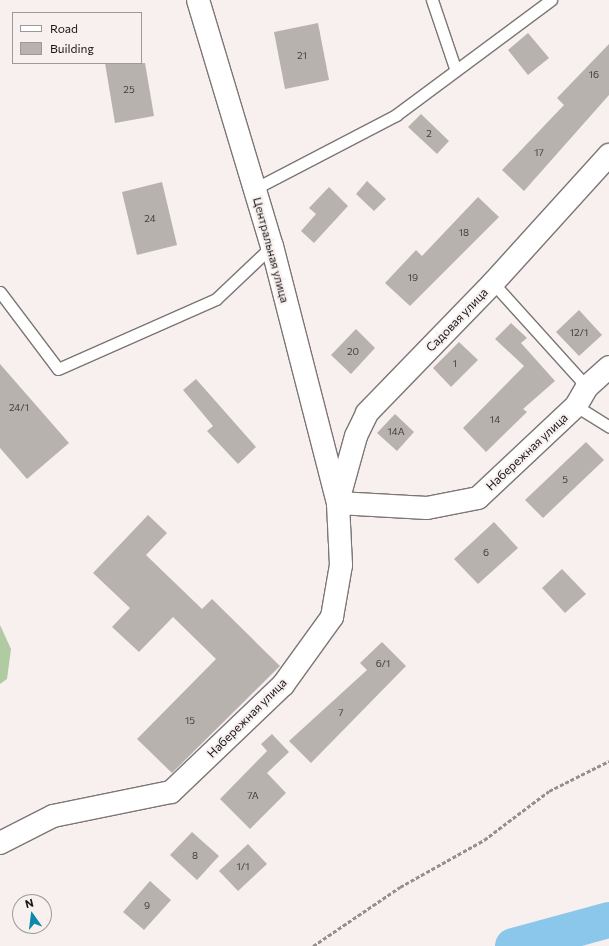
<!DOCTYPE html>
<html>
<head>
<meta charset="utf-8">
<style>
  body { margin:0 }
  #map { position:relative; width:609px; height:946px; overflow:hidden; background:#f7f0ee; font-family:Commissioner,sans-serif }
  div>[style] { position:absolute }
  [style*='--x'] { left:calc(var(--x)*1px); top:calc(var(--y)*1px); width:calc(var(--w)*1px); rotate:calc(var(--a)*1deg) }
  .green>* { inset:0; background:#b0cba2 }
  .river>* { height:36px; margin:-18px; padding:0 18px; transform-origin:18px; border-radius:18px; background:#8ac7eb }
  .building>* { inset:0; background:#b8b2af }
  .path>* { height:2.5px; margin-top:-1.25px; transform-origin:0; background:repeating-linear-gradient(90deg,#95908f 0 4px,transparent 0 6px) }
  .roads { filter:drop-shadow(1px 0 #7c7674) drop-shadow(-1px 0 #7c7674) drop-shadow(0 1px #7c7674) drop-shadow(0 -1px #7c7674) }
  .lane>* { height:11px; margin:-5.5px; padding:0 5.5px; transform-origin:5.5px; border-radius:5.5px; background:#fff }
  .street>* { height:22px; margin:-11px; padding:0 11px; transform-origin:11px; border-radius:11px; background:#fff }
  span { translate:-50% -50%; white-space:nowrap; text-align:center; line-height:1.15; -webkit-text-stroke:4px #f7f0ee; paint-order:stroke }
  .number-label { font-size:10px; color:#413e3c }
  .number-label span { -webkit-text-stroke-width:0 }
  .street-label { font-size:12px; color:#191716 }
  .legend { position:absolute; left:12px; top:12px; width:130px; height:52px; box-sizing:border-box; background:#f7f0ee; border:1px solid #9e9998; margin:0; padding:5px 7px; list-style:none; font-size:12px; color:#191716 }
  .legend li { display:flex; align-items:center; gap:8px; height:20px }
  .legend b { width:20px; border:1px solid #9e9998 }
  .north { position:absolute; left:12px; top:894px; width:40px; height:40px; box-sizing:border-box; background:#f7f0ee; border:1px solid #9e9998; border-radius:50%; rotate:346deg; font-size:11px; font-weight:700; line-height:16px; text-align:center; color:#191716 }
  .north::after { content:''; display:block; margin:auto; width:14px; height:18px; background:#0c88ab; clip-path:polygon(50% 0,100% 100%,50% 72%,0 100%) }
</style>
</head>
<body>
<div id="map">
  <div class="green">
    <div style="clip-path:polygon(0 625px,11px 649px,7px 679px,0 684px)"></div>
  </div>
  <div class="river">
    <div style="--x:513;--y:946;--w:99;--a:-15.2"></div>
  </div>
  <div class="building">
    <div style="clip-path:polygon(318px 23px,329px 80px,285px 89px,274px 32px)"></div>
    <div style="clip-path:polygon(528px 33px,549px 58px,528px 75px,508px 50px)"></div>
    <div style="clip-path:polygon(609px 44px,609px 95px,524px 191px,502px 170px,564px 105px,557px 98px)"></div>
    <div style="clip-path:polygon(105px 63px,145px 63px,154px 116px,115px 123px)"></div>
    <div style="clip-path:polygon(421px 114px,449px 141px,437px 154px,408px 127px)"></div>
    <div style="clip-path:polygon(367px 181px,386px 199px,374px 211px,356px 194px)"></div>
    <div style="clip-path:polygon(162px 182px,177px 245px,137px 255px,122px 192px)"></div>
    <div style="clip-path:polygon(329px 187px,348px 206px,314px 243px,301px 231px,316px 214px,309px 208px)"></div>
    <div style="clip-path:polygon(478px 197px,499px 217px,410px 306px,385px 283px,416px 250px,422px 256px)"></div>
    <div style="clip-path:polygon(579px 310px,602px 335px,579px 356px,556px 332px)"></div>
    <div style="clip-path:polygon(511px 323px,527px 338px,521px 343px,555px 381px,523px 409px,527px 412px,486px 452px,463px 428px,524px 366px,495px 339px)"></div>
    <div style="clip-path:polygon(356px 329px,375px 348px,351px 374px,331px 355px)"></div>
    <div style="clip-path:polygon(459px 342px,478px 360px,451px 387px,433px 368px)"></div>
    <div style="clip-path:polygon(0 364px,69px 443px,27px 479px,0 448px)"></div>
    <div style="clip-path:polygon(196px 379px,256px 447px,238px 464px,207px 431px,213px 426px,183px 390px)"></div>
    <div style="clip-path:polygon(395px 414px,414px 432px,397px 451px,377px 433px)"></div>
    <div style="clip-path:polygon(586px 442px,604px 460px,543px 518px,525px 500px)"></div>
    <div style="clip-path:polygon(148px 515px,167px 533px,146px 555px,202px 609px,212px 599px,280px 666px,172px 773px,137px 739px,216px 659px,173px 617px,139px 652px,112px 627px,130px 608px,93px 573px)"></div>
    <div style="clip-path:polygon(494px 522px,518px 548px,478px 584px,454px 559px)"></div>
    <div style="clip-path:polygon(562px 569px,586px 594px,565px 613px,542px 588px)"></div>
    <div style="clip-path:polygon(382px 642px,406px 666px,311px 763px,289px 741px,367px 670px,360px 663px)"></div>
    <div style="clip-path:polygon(272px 734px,289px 752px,267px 773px,286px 793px,250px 829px,220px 799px,267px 751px,261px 744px)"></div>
    <div style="clip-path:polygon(192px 832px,219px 856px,197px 880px,170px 855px)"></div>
    <div style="clip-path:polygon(248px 844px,267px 864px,238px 891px,219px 871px)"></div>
    <div style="clip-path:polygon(150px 881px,171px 900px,144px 930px,123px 912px)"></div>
  </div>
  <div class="path">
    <div style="--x:313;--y:946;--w:105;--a:-34.1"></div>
    <div style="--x:400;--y:887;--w:96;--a:-29.2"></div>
    <div style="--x:484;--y:840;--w:81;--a:-37"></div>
    <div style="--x:549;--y:791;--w:67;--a:-26.6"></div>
  </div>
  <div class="roads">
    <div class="lane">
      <div style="--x:432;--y:0;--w:72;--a:71.3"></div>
      <div style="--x:254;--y:189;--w:160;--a:-27.5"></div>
      <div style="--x:396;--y:115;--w:193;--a:-36.6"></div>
      <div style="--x:493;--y:283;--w:140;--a:47.9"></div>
      <div style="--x:0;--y:292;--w:96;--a:53"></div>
      <div style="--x:58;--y:369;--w:173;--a:-23.9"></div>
      <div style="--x:216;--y:299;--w:77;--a:-43.4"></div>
      <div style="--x:576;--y:406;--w:39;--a:32"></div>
    </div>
    <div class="street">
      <div style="--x:198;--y:0;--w:257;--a:73.3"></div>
      <div style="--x:272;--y:246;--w:265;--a:75.6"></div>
      <div style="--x:338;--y:501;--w:67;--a:-74.5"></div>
      <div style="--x:356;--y:436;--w:25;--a:-64"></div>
      <div style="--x:367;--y:413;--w:181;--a:-45.9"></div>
      <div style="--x:493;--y:283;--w:173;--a:-47.8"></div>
      <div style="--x:0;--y:843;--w:59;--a:-27"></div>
      <div style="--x:53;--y:816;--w:120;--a:-11.5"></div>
      <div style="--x:171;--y:792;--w:155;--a:-43.7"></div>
      <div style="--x:283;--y:685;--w:84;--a:-54.2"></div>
      <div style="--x:332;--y:617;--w:53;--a:-80.2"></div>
      <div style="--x:341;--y:565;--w:62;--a:-92.8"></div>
      <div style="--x:338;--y:503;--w:89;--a:3.2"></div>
      <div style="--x:427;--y:508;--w:52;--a:-11.1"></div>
      <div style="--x:478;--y:498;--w:134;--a:-43.2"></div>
      <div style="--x:576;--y:406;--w:22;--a:-60"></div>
      <div style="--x:587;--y:387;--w:30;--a:-42"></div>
    </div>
  </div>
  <div class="number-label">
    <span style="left:302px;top:56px">21</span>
    <span style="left:594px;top:75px">16</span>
    <span style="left:129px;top:90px">25</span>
    <span style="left:429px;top:134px">2</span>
    <span style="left:539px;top:153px">17</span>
    <span style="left:150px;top:219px">24</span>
    <span style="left:464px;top:233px">18</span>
    <span style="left:413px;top:278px">19</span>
    <span style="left:579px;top:333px">12/1</span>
    <span style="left:353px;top:352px">20</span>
    <span style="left:455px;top:364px">1</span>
    <span style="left:19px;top:408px">24/1</span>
    <span style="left:495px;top:420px">14</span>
    <span style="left:396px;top:432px">14А</span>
    <span style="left:565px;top:480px">5</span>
    <span style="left:486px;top:553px">6</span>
    <span style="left:383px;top:664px">6/1</span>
    <span style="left:341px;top:713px">7</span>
    <span style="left:190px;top:721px">15</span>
    <span style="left:253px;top:796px">7А</span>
    <span style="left:195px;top:856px">8</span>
    <span style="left:243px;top:867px">1/1</span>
    <span style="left:147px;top:906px">9</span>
  </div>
  <div class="street-label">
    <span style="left:271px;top:250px;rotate:75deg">Центральная улица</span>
    <span style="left:457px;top:320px;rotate:-46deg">Садовая улица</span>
    <span style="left:527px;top:452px;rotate:-43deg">Набережная улица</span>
    <span style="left:247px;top:718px;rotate:-45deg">Набережная улица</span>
  </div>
  <ul class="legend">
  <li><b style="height:5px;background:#fff"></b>Road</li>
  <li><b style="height:11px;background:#b8b2af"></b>Building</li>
  </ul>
  <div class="north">N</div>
</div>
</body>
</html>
